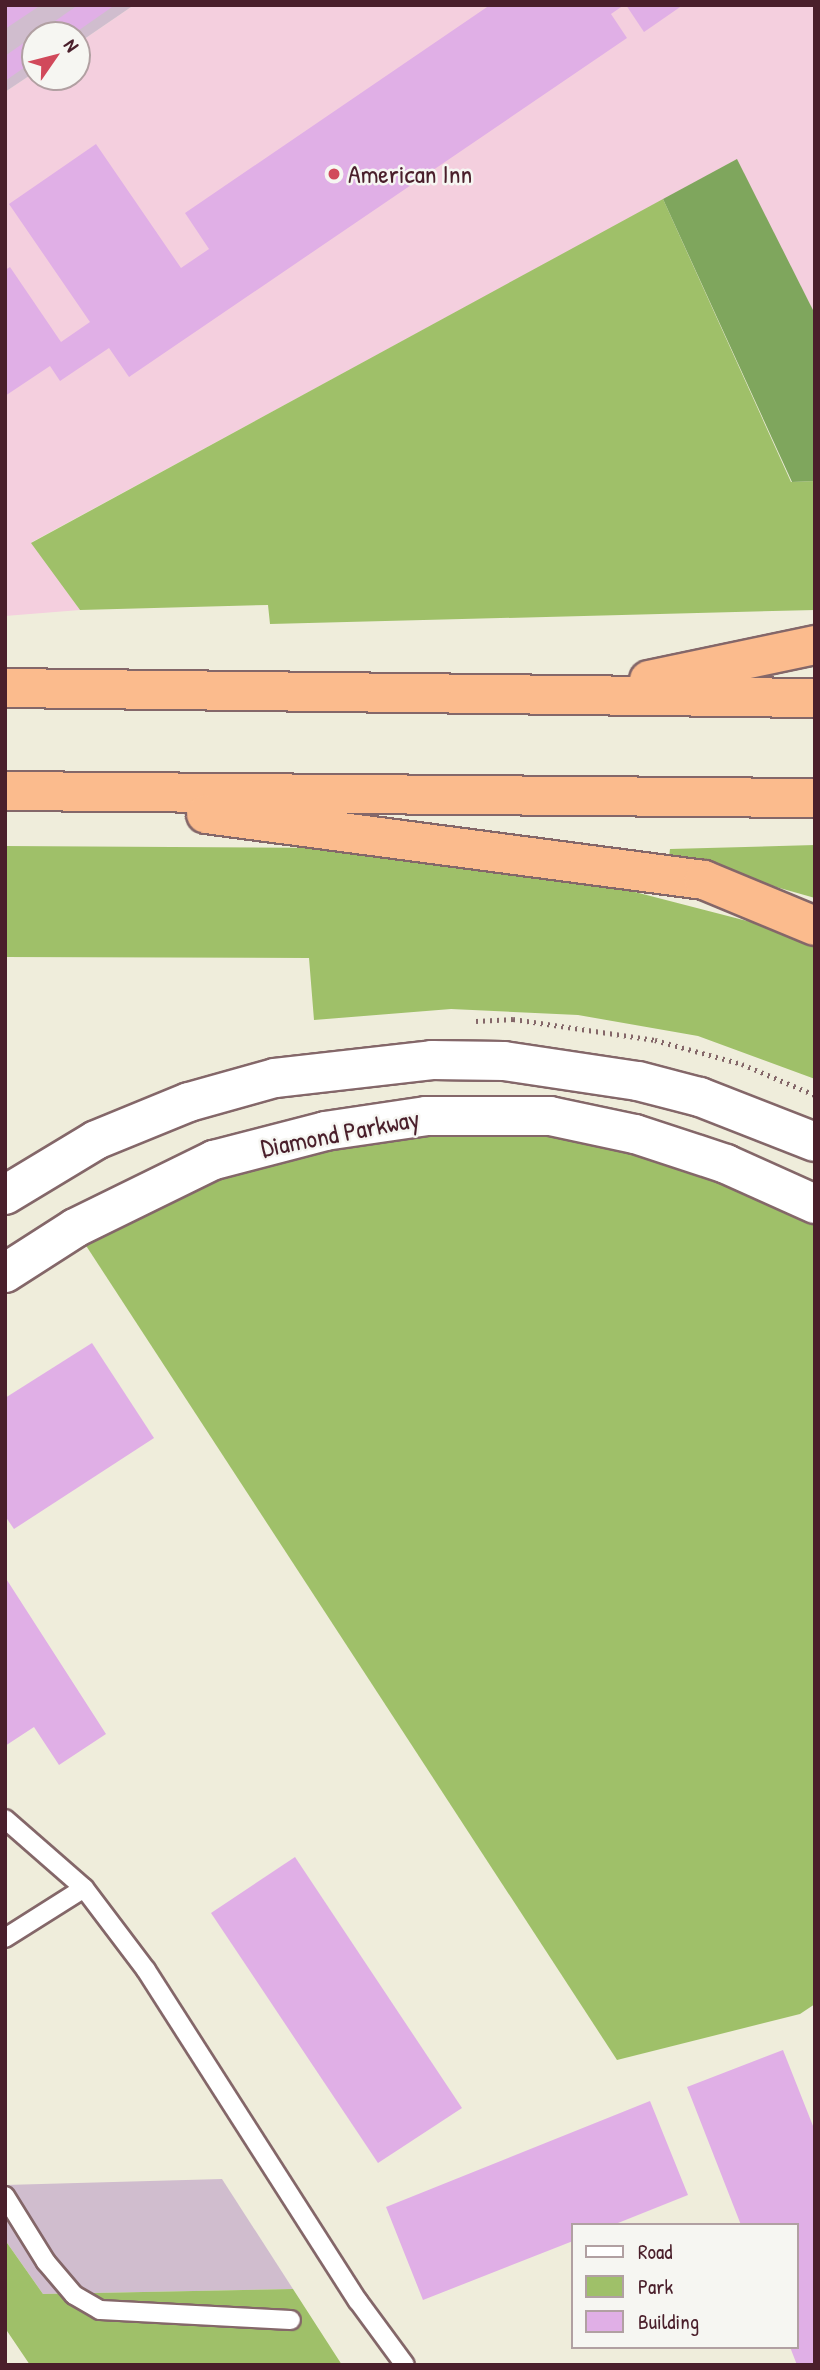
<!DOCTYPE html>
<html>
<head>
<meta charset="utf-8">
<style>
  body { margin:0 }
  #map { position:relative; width:820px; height:2370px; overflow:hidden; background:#efeddb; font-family:"Patrick Hand",sans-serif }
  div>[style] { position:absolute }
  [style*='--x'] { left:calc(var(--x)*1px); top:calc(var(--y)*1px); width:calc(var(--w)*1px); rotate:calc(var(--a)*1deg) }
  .built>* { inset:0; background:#f4cfde }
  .industrial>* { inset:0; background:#d0bdce }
  .green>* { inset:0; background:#9fc069 }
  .forest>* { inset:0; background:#7fa65d }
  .building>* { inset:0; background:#e0afe6 }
  .path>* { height:4.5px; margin-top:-2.25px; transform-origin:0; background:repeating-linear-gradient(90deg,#846769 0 2px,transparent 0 7px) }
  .roads { filter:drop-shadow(2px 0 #846769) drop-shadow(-2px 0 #846769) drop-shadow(0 2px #846769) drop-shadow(0 -2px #846769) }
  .service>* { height:18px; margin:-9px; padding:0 9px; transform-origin:9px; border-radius:9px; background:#fff }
  .tertiary>* { height:38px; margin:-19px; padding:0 19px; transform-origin:19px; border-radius:19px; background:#fff }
  .motorway>* { height:38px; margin:-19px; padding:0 19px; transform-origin:19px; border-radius:19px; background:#fbbb8d }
  .dots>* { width:19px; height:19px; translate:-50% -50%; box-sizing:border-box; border:4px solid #f6f6f2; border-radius:50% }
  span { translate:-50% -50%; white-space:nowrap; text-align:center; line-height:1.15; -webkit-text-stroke:5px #f6f6f2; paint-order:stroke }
  .poi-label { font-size:26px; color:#4a1f2b }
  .left { translate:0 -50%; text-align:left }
  .street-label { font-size:26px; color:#4a1f2b }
  .frame { position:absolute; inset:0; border:7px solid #4a1f2b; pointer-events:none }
  .legend { position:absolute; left:571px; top:2223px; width:228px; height:126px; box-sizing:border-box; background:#f6f6f2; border:2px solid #b1a0a2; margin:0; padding:9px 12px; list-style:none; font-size:21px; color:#4a1f2b }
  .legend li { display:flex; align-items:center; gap:14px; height:35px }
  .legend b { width:35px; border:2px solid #b1a0a2 }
  .north { position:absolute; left:21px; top:21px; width:70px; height:70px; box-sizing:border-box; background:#f6f6f2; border:2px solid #b1a0a2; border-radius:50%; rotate:55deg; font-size:19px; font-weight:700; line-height:28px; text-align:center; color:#4a1f2b }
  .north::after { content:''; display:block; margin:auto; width:24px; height:32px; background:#d1495b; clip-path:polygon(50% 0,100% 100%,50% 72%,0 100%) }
</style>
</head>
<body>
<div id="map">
  <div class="built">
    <div style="clip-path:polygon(134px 5px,815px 5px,815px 314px,736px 160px,32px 542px,80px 610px,5px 616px,5px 92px,35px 72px,35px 77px,77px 77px,77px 44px)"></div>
  </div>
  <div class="industrial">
    <div style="clip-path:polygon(5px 5px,134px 5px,77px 44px,77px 35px,35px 35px,35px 72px,5px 92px)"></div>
    <div style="clip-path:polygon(222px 2179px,293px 2289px,43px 2294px,5px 2240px,5px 2185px)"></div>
  </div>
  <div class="green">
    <div style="clip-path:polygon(663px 199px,791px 482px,815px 481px,815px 610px,270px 624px,268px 605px,80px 610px,31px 543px)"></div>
    <div style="clip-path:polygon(815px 845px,815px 898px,669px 857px,670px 849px)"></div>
    <div style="clip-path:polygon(5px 846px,328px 848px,604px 884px,751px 922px,815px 945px,815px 1079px,698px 1036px,578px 1015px,451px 1009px,314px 1020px,309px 958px,5px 957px)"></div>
    <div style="clip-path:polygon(483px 1129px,591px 1137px,815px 1215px,815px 2004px,800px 2014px,617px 2060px,83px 1241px,236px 1170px,406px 1134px)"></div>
    <div style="clip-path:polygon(5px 2240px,43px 2294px,293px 2289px,342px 2365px,30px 2365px,5px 2328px)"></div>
  </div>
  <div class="forest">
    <div style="clip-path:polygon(737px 159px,815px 314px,815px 481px,792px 482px,663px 199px)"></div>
  </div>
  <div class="building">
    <div style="clip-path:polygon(5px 5px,41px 5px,5px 29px)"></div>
    <div style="clip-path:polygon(78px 5px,115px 5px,72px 35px,35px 35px)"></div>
    <div style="clip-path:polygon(490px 5px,624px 5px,611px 14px,627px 38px,129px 377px,109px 348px,60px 381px,50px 366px,5px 396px,5px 270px,10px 267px,61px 342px,90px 322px,9px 204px,96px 144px,181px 268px,209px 249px,185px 213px)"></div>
    <div style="clip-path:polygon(626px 5px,683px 5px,644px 32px)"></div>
    <div style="clip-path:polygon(35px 35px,35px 60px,5px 81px,5px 56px)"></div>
    <div style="clip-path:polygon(92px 1343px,154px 1438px,14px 1529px,5px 1516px,5px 1398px)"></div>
    <div style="clip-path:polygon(5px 1577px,106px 1734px,59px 1765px,34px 1727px,5px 1746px)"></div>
    <div style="clip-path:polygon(295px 1857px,462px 2108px,378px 2163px,211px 1913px)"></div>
    <div style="clip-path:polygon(783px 2050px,815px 2131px,815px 2365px,797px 2365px,790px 2347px,797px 2347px,797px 2225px,741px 2225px,687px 2087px)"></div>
    <div style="clip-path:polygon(650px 2101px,688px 2195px,613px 2225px,573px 2225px,573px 2241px,423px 2300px,386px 2207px)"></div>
  </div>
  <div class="path">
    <div style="--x:476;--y:1021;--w:37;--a:-3"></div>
    <div style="--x:513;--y:1019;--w:144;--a:8.4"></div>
    <div style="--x:655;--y:1040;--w:90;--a:15.4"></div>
    <div style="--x:742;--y:1064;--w:79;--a:23"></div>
  </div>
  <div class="roads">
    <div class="service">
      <div style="--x:5;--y:1819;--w:105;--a:41.1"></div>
      <div style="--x:84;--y:1888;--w:103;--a:52.9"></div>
      <div style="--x:146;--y:1970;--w:393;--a:57.4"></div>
      <div style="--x:358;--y:2301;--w:79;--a:53.7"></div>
      <div style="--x:5;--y:1938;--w:93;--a:-32.3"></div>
      <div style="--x:5;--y:2196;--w:78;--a:58.2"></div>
      <div style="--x:46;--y:2262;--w:43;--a:49.7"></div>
      <div style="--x:74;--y:2295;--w:30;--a:30"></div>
      <div style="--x:100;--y:2310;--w:191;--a:3"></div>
    </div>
    <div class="tertiary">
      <div style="--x:5;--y:1195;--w:106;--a:-31.1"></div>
      <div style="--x:96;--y:1140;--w:100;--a:-22.2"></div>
      <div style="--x:189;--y:1102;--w:89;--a:-15.6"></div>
      <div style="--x:275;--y:1078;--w:158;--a:-6.5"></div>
      <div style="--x:432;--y:1060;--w:72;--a:0.8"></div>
      <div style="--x:504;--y:1061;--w:135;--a:8.5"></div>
      <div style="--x:638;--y:1081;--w:64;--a:14.5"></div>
      <div style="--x:700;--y:1097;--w:123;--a:21.4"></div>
      <div style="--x:5;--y:1273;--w:83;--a:-32.7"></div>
      <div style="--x:75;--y:1228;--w:155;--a:-26.1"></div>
      <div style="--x:214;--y:1160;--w:115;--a:-14.6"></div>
      <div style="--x:325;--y:1131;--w:102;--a:-8.4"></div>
      <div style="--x:426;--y:1116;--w:124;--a:0"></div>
      <div style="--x:550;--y:1116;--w:87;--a:12"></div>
      <div style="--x:635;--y:1134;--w:96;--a:18.2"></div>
      <div style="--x:726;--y:1164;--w:98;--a:24.2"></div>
    </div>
    <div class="motorway">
      <div style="--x:649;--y:680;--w:170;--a:-11.9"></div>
      <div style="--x:5;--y:688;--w:810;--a:0.71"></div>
      <div style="--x:5;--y:791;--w:810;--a:0.5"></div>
      <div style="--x:206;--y:814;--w:502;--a:7.55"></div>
      <div style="--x:704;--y:880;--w:120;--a:22.5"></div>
    </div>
  </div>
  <div class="dots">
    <div style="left:334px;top:174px;background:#d1495b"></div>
  </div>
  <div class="poi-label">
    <span class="left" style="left:348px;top:174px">American Inn</span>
  </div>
  <div class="street-label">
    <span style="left:340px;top:1133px;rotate:-11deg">Diamond Parkway</span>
  </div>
  <div class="frame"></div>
  <ul class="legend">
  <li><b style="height:9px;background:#fff"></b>Road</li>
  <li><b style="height:19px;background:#9fc069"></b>Park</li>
  <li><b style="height:19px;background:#e0afe6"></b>Building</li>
  </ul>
  <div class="north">N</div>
</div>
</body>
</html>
